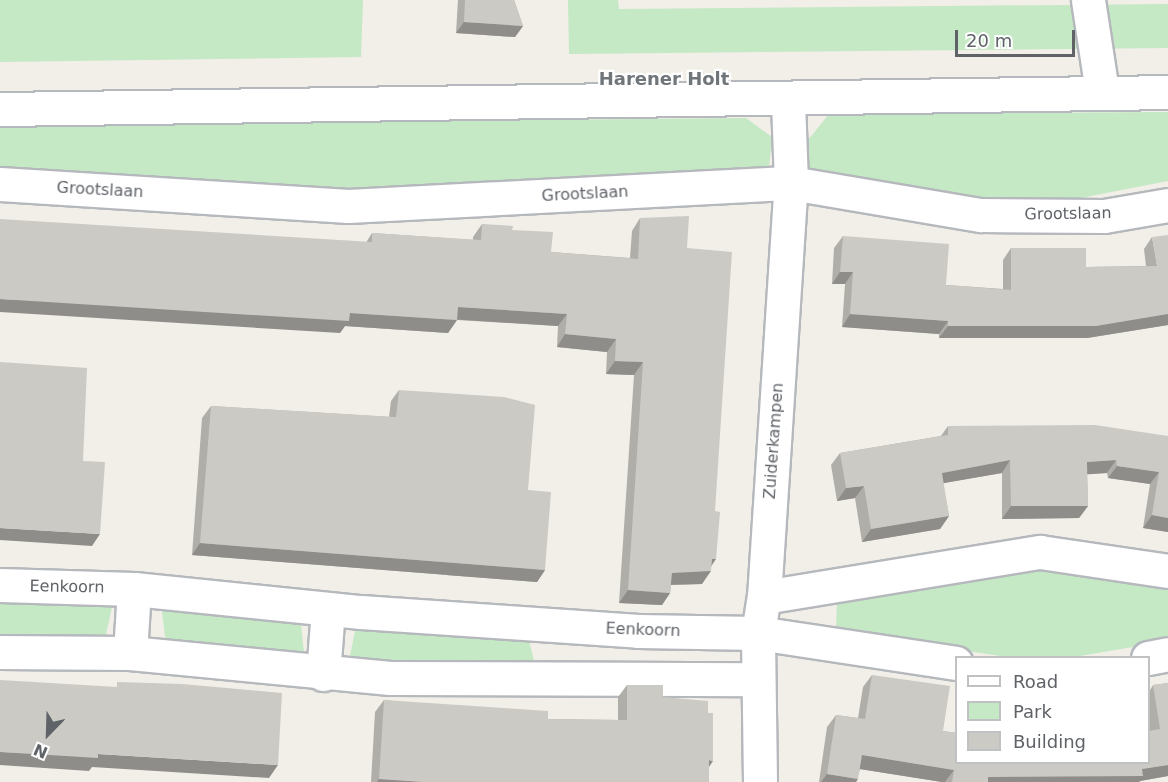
<!DOCTYPE html>
<html>
<head>
<meta charset="utf-8">
<style>
  body { margin:0 }
  #map { position:relative; width:1168px; height:782px; overflow:hidden; background:#f1efe8; font-family:"DejaVu Sans",sans-serif }
  div>[style] { position:absolute }
  [style*='--x'] { left:calc(var(--x)*1px); top:calc(var(--y)*1px); width:calc(var(--w)*1px); rotate:calc(var(--a)*1deg) }
  .green>* { inset:0; background:#c5e8c5 }
  .roads { filter:drop-shadow(2px 0 #b5b8bc) drop-shadow(-2px 0 #b5b8bc) drop-shadow(0 2px #b5b8bc) drop-shadow(0 -2px #b5b8bc) }
  .street>* { height:33px; margin:-16.5px; padding:0 16.5px; transform-origin:16.5px; border-radius:16.5px; background:#fff }
  .wall>* { inset:0; background:#afaea9 }
  .shaded-wall>* { inset:0; background:#8f8d8a }
  .building>* { inset:0; background:#cccac5 }
  span { translate:-50% -50%; white-space:nowrap; text-align:center; line-height:1.15; -webkit-text-stroke:4.5px #fff; paint-order:stroke }
  .street-label { font-size:16px; color:#5f6368 }
  .neighbourhood-label { font-size:18px; color:#70757a; font-weight:700 }
  .legend { position:absolute; left:955px; top:656px; width:195px; height:108px; box-sizing:border-box; background:#fff; border:2px solid #bfc1c3; margin:0; padding:8px 10px; list-style:none; font-size:18px; color:#5f6368 }
  .legend li { display:flex; align-items:center; gap:12px; height:30px }
  .legend b { width:30px; border:2px solid #bfc1c3 }
  .north { position:absolute; left:18px; top:704px; width:60px; height:60px; -webkit-text-stroke:4px #fff; paint-order:stroke; rotate:203deg; font-size:16px; font-weight:700; line-height:24px; text-align:center; color:#5f6368 }
  .north::after { content:''; display:block; margin:auto; width:21px; height:27px; background:#5f6368; clip-path:polygon(50% 0,100% 100%,50% 72%,0 100%) }
  .scale { position:absolute; left:955px; top:30px; width:120px; height:27px; box-sizing:border-box; border:3px solid #5f6368; border-top:0; padding-left:8px; font-size:18px; line-height:21px; white-space:nowrap; color:#5f6368; -webkit-text-stroke:4px #fff; paint-order:stroke }
</style>
</head>
<body>
<div id="map">
  <div class="green">
    <div style="clip-path:polygon(0 0,363px 0,361px 57px,0 62px)"></div>
    <div style="clip-path:polygon(568px 0,618px 0,619px 9px,1168px 4px,1168px 48px,569px 54px)"></div>
    <div style="clip-path:polygon(1168px 112px,1168px 181px,1065px 201px,1017px 204px,809px 171px,804px 145px,829px 114px)"></div>
    <div style="clip-path:polygon(746px 118px,772px 137px,769px 168px,334px 191px,0 172px,0 125px)"></div>
    <div style="clip-path:polygon(1043px 565px,1168px 586px,1168px 641px,1074px 657px,1007px 657px,836px 631px,837px 598px)"></div>
    <div style="clip-path:polygon(0 595px,114px 598px,105px 639px,0 639px)"></div>
    <div style="clip-path:polygon(161px 602px,300px 615px,305px 662px,166px 646px)"></div>
    <div style="clip-path:polygon(357px 621px,527px 633px,535px 665px,348px 666px)"></div>
  </div>
  <div class="roads">
    <div class="street">
      <div style="--x:1088;--y:0;--w:93;--a:81.3"></div>
      <div style="--x:0;--y:109;--w:1168;--a:-0.83"></div>
      <div style="--x:0;--y:184;--w:349;--a:3.6"></div>
      <div style="--x:348;--y:206;--w:444;--a:-3"></div>
      <div style="--x:791;--y:183;--w:193;--a:9.6"></div>
      <div style="--x:981;--y:215;--w:123;--a:0.5"></div>
      <div style="--x:1104;--y:216;--w:65;--a:-9.8"></div>
      <div style="--x:0;--y:585;--w:134;--a:1.7"></div>
      <div style="--x:134;--y:589;--w:228;--a:5.8"></div>
      <div style="--x:361;--y:612;--w:278;--a:3.9"></div>
      <div style="--x:638;--y:631;--w:120;--a:1"></div>
      <div style="--x:758;--y:633;--w:200;--a:8.6"></div>
      <div style="--x:764;--y:597;--w:280;--a:-9.3"></div>
      <div style="--x:1040;--y:552;--w:129;--a:8.4"></div>
      <div style="--x:0;--y:652;--w:130;--a:0.4"></div>
      <div style="--x:130;--y:653;--w:261;--a:5.5"></div>
      <div style="--x:390;--y:678;--w:368;--a:0.2"></div>
      <div style="--x:130;--y:653;--w:64;--a:-86.4"></div>
      <div style="--x:1148;--y:658;--w:20;--a:-11"></div>
      <div style="--x:323;--y:674;--w:65;--a:-85.6"></div>
      <div style="--x:760;--y:782;--w:149;--a:-90.8"></div>
      <div style="--x:758;--y:633;--w:36;--a:-81"></div>
      <div style="--x:764;--y:597;--w:415;--a:-86.3"></div>
      <div style="--x:791;--y:183;--w:83;--a:-92.1"></div>
    </div>
  </div>
  <div class="wall">
    <div style="clip-path:polygon(458px 0,514px 0,523px 26px,515px 37px,456px 33px)"></div>
    <div style="clip-path:polygon(640px 218px,687px 248px,711px 567px,702px 584px,671px 585px,670px 593px,662px 605px,619px 603px,634px 375px,606px 374px,607px 352px,557px 347px,558px 326px,457px 320px,448px 333px,345px 326px,340px 333px,367px 241px,372px 233px,473px 240px,473px 237px,482px 224px,512px 230px,551px 252px,630px 258px,632px 231px)"></div>
    <div style="clip-path:polygon(843px 236px,946px 285px,1003px 289px,1003px 260px,1011px 248px,1086px 267px,1146px 266px,1144px 249px,1152px 237px,1168px 325px,1087px 338px,939px 338px,939px 334px,842px 327px,845px 284px,832px 284px,834px 248px)"></div>
    <div style="clip-path:polygon(399px 390px,528px 490px,545px 570px,537px 582px,192px 555px,202px 418px,211px 406px,389px 417px,391px 401px)"></div>
    <div style="clip-path:polygon(948px 426px,1168px 436px,1168px 532px,1143px 528px,1150px 484px,1108px 478px,1107px 473px,1087px 474px,1088px 506px,1079px 518px,1002px 519px,1002px 473px,943px 483px,949px 516px,940px 529px,862px 542px,855px 498px,837px 501px,831px 465px,840px 453px,941px 436px)"></div>
    <div style="clip-path:polygon(872px 675px,943px 731px,1149px 762px,1150px 731px,1149px 724px,1149px 692px,1153px 685px,1168px 683px,1168px 776px,1140px 781px,1139px 782px,942px 782px,860px 769px,856px 782px,819px 782px,827px 727px,836px 715px,858px 718px,863px 687px)"></div>
    <div style="clip-path:polygon(627px 685px,663px 697px,709px 768px,709px 782px,371px 782px,375px 712px,384px 700px,548px 719px,618px 720px,618px 697px)"></div>
  </div>
  <div class="shaded-wall">
    <div style="clip-path:polygon(464px 22px,523px 26px,515px 37px,456px 33px)"></div>
    <div style="clip-path:polygon(840px 272px,853px 272px,845px 284px,832px 284px)"></div>
    <div style="clip-path:polygon(0 299px,350px 313px,457px 320px,448px 333px,345px 326px,340px 333px,0 312px)"></div>
    <div style="clip-path:polygon(458px 307px,567px 314px,558px 326px,449px 319px)"></div>
    <div style="clip-path:polygon(850px 314px,948px 321px,939px 334px,842px 327px)"></div>
    <div style="clip-path:polygon(1168px 314px,1168px 325px,1087px 338px,939px 338px,948px 326px)"></div>
    <div style="clip-path:polygon(565px 334px,616px 339px,607px 352px,557px 347px)"></div>
    <div style="clip-path:polygon(615px 361px,643px 362px,634px 375px,606px 374px)"></div>
    <div style="clip-path:polygon(1010px 460px,1002px 473px,933px 485px,942px 473px)"></div>
    <div style="clip-path:polygon(1116px 460px,1107px 473px,1078px 475px,1087px 462px)"></div>
    <div style="clip-path:polygon(1117px 466px,1159px 472px,1150px 484px,1108px 478px)"></div>
    <div style="clip-path:polygon(864px 486px,855px 498px,837px 501px,846px 488px)"></div>
    <div style="clip-path:polygon(1011px 506px,1088px 506px,1079px 518px,1002px 519px)"></div>
    <div style="clip-path:polygon(1152px 515px,1168px 518px,1168px 532px,1143px 528px)"></div>
    <div style="clip-path:polygon(949px 516px,940px 529px,862px 542px,871px 529px)"></div>
    <div style="clip-path:polygon(0 528px,100px 534px,92px 546px,0 540px)"></div>
    <div style="clip-path:polygon(200px 543px,545px 570px,537px 582px,192px 555px)"></div>
    <div style="clip-path:polygon(712px 559px,716px 559px,708px 571px,711px 571px,702px 584px,663px 585px,672px 573px)"></div>
    <div style="clip-path:polygon(628px 590px,670px 593px,662px 605px,619px 603px)"></div>
    <div style="clip-path:polygon(0 752px,98px 754px,278px 765px,269px 778px,92px 767px,89px 771px,0 765px)"></div>
    <div style="clip-path:polygon(862px 755px,954px 770px,945px 782px,942px 782px,853px 768px)"></div>
    <div style="clip-path:polygon(709px 760px,713px 761px,705px 773px)"></div>
    <div style="clip-path:polygon(1168px 765px,1168px 776px,1140px 781px,1139px 782px,984px 782px,988px 777px,1142px 769px)"></div>
    <div style="clip-path:polygon(827px 774px,858px 779px,856px 782px,821px 782px)"></div>
    <div style="clip-path:polygon(379px 779px,424px 782px,377px 782px)"></div>
  </div>
  <div class="building">
    <div style="clip-path:polygon(465px 0,514px 0,523px 26px,464px 22px)"></div>
    <div style="clip-path:polygon(689px 216px,687px 248px,732px 252px,715px 511px,720px 512px,716px 559px,712px 559px,711px 571px,672px 573px,670px 593px,628px 590px,643px 362px,615px 361px,616px 339px,565px 334px,567px 314px,458px 307px,457px 320px,350px 313px,349px 321px,0 299px,0 219px,372px 242px,372px 233px,481px 240px,482px 224px,513px 226px,512px 230px,553px 232px,551px 252px,638px 259px,640px 218px)"></div>
    <div style="clip-path:polygon(1168px 235px,1168px 314px,1096px 326px,948px 326px,948px 321px,850px 314px,853px 272px,840px 272px,843px 236px,949px 244px,946px 285px,1011px 290px,1011px 248px,1086px 248px,1086px 267px,1157px 266px,1152px 237px)"></div>
    <div style="clip-path:polygon(0 362px,87px 368px,83px 461px,105px 462px,100px 534px,0 528px)"></div>
    <div style="clip-path:polygon(399px 390px,504px 397px,535px 405px,528px 490px,551px 492px,545px 570px,200px 543px,211px 406px,396px 417px)"></div>
    <div style="clip-path:polygon(1095px 425px,1168px 436px,1168px 518px,1152px 515px,1159px 472px,1117px 466px,1116px 460px,1087px 462px,1088px 506px,1011px 506px,1010px 460px,942px 473px,949px 516px,871px 529px,864px 486px,846px 488px,840px 453px,948px 435px,948px 426px)"></div>
    <div style="clip-path:polygon(872px 675px,950px 686px,943px 731px,957px 733px,957px 762px,1149px 762px,1149px 731px,1160px 729px,1153px 685px,1168px 683px,1168px 765px,1142px 769px,1143px 776px,988px 777px,988px 782px,952px 782px,954px 770px,862px 755px,858px 779px,827px 774px,836px 715px,865px 719px)"></div>
    <div style="clip-path:polygon(0 680px,117px 687px,117px 682px,182px 684px,282px 693px,278px 765px,98px 754px,98px 758px,0 752px)"></div>
    <div style="clip-path:polygon(627px 685px,663px 685px,663px 697px,708px 701px,708px 713px,713px 713px,713px 761px,709px 760px,709px 782px,424px 782px,379px 779px,384px 700px,548px 711px,548px 719px,627px 720px)"></div>
  </div>
  <div class="street-label">
    <span style="left:100px;top:190px;rotate:3deg">Grootslaan</span>
    <span style="left:585px;top:194px;rotate:-3deg">Grootslaan</span>
    <span style="left:1068px;top:214px;rotate:-1deg">Grootslaan</span>
    <span style="left:774px;top:441px;rotate:-86deg">Zuiderkampen</span>
    <span style="left:67px;top:587px;rotate:1deg">Eenkoorn</span>
    <span style="left:643px;top:630px;rotate:2deg">Eenkoorn</span>
  </div>
  <div class="neighbourhood-label">
    <span style="left:664px;top:79px">Harener Holt</span>
  </div>
  <ul class="legend">
  <li><b style="height:8px;background:#fff"></b>Road</li>
  <li><b style="height:16px;background:#c5e8c5"></b>Park</li>
  <li><b style="height:16px;background:#cccac5"></b>Building</li>
  </ul>
  <div class="north">N</div>
  <div class="scale">20 m</div>
</div>
</body>
</html>
